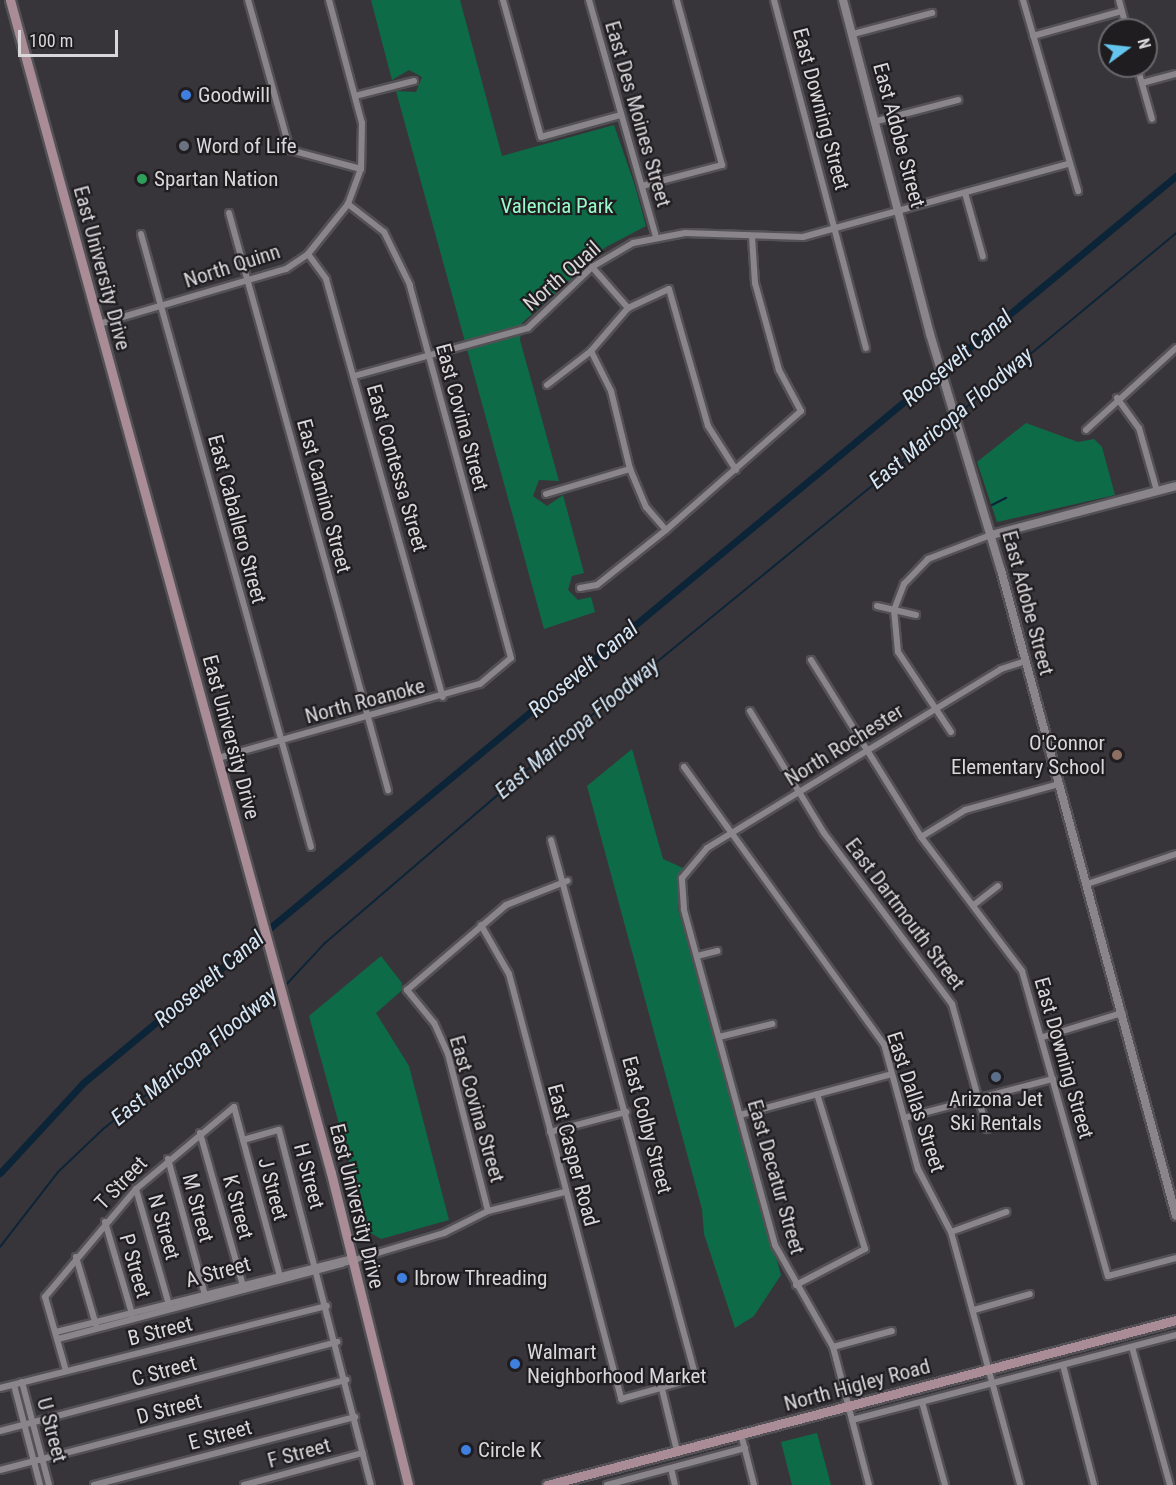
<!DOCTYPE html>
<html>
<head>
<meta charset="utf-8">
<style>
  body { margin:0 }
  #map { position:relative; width:1176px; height:1485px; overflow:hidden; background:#38353a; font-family:"Roboto Condensed",sans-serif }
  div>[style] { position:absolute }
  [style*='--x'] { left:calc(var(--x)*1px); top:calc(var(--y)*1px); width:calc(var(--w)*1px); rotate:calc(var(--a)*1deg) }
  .green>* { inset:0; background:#0d6b47 }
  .stream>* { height:2px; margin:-1px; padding:0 1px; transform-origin:1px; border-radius:1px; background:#0c2437 }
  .canal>* { height:7px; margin:-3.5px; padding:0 3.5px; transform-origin:3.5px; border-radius:3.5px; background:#0c2437 }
  .roads { filter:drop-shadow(2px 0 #535155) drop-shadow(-2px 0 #535155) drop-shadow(0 2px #535155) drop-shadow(0 -2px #535155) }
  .minor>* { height:6px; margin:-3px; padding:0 3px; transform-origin:3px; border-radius:3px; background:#89858b }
  .tertiary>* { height:8px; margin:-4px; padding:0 4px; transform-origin:4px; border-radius:4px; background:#89858b }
  .secondary>* { height:9px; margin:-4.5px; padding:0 4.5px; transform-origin:4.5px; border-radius:4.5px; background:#a98c96 }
  .dots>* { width:16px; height:16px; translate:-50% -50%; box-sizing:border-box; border:3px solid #1f1d1f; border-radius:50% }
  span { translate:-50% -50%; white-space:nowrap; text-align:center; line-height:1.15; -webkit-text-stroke:4.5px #1f1d1f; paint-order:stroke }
  .poi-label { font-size:21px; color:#d9d7da }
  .left { translate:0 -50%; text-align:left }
  .right { translate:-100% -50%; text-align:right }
  .street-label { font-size:21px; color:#d9d7da }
  .park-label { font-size:21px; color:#99fbc9 }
  .water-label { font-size:22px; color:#d5e7f7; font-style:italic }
  .north { position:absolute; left:1098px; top:18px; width:60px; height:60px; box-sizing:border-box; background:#1f1d1f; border:2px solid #69676a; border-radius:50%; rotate:75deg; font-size:16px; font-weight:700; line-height:24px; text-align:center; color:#d9d7da }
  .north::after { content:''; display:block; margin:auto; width:21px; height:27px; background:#64c5ee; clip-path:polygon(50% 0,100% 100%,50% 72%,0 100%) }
  .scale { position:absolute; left:18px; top:30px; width:100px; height:27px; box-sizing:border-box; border:3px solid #d9d7da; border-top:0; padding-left:8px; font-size:18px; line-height:21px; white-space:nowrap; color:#d9d7da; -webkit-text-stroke:4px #1f1d1f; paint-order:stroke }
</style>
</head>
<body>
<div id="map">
  <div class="green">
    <div style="clip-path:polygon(371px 0,460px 0,502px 156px,614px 125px,635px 186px,646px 226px,606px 247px,522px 323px,520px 340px,559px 481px,539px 480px,533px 496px,547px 506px,563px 495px,584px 573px,572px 576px,568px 590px,578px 600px,591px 597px,595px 612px,544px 629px,396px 91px,416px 92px,422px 77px,409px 70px,392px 80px)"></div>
    <div style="clip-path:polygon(1026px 423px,1078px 442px,1094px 439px,1102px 447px,1115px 495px,997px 522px,977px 462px)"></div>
    <div style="clip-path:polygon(632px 749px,663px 859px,683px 868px,678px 909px,781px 1275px,754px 1316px,735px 1328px,704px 1234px,702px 1209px,587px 786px)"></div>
    <div style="clip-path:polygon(381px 956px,402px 983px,401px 991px,376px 1013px,409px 1066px,449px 1220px,381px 1239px,369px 1232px,309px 1016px)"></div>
    <div style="clip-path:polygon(817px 1433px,831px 1485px,792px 1485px,781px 1442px)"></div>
  </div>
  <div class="stream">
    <div style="--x:957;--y:415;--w:285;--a:-39.7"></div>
    <div style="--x:992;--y:505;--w:16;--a:-27"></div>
    <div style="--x:1008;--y:537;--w:13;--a:72"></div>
    <div style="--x:283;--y:988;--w:62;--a:-47"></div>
    <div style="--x:325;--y:943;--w:323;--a:-40.6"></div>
    <div style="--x:570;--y:733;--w:495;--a:-39.3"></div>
    <div style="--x:0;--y:1247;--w:95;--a:-52.3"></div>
    <div style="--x:58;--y:1172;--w:62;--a:-43.7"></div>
    <div style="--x:103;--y:1129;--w:223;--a:-38.3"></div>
  </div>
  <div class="canal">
    <div style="--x:0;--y:1173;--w:122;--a:-47.3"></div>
    <div style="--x:83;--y:1083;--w:1420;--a:-39.69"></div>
  </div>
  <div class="roads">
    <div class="minor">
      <div style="--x:329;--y:0;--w:127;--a:75"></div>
      <div style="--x:362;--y:123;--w:46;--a:91.2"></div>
      <div style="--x:503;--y:0;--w:142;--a:74.5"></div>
      <div style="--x:541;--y:137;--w:83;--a:-15.4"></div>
      <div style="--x:589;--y:0;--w:245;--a:74.2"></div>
      <div style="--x:774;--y:0;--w:360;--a:75.2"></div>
      <div style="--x:1023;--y:0;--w:199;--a:73.9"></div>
      <div style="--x:1119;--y:0;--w:31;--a:75"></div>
      <div style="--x:853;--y:34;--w:82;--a:-14.9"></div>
      <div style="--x:1033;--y:36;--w:92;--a:-15.7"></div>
      <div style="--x:1137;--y:66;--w:55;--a:74.2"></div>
      <div style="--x:1142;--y:83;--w:35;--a:-15"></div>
      <div style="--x:355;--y:96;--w:61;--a:-14.3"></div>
      <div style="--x:877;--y:121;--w:84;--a:-14.5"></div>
      <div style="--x:642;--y:186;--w:83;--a:-14.7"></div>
      <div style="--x:722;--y:165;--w:171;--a:-105.3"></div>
      <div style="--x:965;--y:193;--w:66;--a:74.3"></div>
      <div style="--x:229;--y:213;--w:599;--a:74.59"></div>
      <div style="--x:141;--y:234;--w:636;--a:74.5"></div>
      <div style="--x:308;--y:254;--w:31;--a:54"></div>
      <div style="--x:326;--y:279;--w:434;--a:74.4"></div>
      <div style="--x:592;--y:267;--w:55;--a:48.7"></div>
      <div style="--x:99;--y:324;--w:195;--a:-16.4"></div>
      <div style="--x:286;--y:269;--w:27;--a:-34"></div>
      <div style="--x:308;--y:254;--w:64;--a:-51.3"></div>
      <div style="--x:348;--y:204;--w:37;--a:-70"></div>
      <div style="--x:361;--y:169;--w:73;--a:-165"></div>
      <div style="--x:290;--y:150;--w:156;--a:-105.6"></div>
      <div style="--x:591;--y:351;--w:45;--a:63.4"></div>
      <div style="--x:611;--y:391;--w:80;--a:76.3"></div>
      <div style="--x:630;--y:469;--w:41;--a:67.2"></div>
      <div style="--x:646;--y:507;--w:30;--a:49"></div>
      <div style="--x:354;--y:376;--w:180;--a:-15.4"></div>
      <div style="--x:528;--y:328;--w:88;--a:-43.6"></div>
      <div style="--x:592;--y:267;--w:48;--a:-30.3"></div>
      <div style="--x:633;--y:243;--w:53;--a:-10.9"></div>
      <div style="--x:685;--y:233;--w:118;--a:1.9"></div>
      <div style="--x:803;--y:237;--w:275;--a:-15.4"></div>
      <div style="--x:547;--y:385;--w:56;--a:-37.7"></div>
      <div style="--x:591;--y:351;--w:57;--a:-49.3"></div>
      <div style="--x:628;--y:308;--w:45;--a:-24.9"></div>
      <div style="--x:669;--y:289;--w:142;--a:74.1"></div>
      <div style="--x:708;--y:426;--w:52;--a:57.5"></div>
      <div style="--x:1117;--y:398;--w:37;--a:54"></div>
      <div style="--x:1139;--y:428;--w:66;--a:74.1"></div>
      <div style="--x:1086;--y:430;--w:122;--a:-42.3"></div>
      <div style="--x:546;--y:494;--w:88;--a:-16.6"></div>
      <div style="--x:580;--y:588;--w:17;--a:-10"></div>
      <div style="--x:597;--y:585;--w:88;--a:-38.6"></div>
      <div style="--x:666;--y:530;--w:180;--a:-41.4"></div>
      <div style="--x:801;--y:411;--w:47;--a:-118.2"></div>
      <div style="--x:779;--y:370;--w:90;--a:-105.4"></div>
      <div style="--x:755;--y:283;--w:46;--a:-93.7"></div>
      <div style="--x:877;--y:606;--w:40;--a:13"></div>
      <div style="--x:811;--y:660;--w:208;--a:58.1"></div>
      <div style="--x:921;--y:837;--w:168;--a:53"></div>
      <div style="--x:1022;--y:971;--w:317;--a:74.3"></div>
      <div style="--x:1108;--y:1276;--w:70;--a:-14.8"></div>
      <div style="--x:750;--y:711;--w:143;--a:58.8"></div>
      <div style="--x:824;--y:833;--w:214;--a:53.2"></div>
      <div style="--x:952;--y:1004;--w:130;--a:74.4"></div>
      <div style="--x:951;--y:732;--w:96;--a:-123.5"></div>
      <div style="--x:898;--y:652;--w:42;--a:-95.4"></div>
      <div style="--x:894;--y:610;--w:28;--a:-69"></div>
      <div style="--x:904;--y:584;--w:35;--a:-46"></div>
      <div style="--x:928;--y:559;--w:67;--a:-20.9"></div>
      <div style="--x:218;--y:758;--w:272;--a:-15.8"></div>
      <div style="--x:480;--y:684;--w:40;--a:-40"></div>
      <div style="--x:511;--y:658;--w:386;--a:-105.2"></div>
      <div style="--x:410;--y:285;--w:59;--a:-116.1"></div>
      <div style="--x:384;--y:232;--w:46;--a:-142.1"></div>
      <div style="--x:684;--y:767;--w:342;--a:54.2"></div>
      <div style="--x:884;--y:1044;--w:130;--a:74.8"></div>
      <div style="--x:918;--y:1169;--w:71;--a:62.4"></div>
      <div style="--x:951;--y:1232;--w:262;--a:74.7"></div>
      <div style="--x:921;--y:837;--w:52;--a:-31.5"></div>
      <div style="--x:965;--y:810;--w:98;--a:-15.5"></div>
      <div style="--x:1087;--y:884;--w:94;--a:-18.6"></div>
      <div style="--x:975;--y:904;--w:29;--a:-38"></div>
      <div style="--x:481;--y:925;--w:56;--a:60.3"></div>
      <div style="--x:509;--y:974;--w:440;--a:75.2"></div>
      <div style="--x:621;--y:1399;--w:78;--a:-15.6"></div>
      <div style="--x:696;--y:1378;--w:557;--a:-105.08"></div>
      <div style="--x:697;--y:956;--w:21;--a:-14"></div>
      <div style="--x:719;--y:1037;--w:55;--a:-13.8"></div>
      <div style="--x:1043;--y:1037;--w:83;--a:-16.9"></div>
      <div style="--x:740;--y:1115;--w:157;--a:-15.1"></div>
      <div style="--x:904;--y:1118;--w:154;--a:-14.7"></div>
      <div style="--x:550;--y:1132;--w:79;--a:-14.7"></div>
      <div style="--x:200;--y:1133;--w:159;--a:74.3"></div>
      <div style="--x:243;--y:1140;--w:37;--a:-16"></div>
      <div style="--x:279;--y:1130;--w:367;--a:75.5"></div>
      <div style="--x:168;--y:1159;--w:141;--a:74.8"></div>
      <div style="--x:136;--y:1189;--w:121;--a:74.1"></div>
      <div style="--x:488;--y:1211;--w:162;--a:-104.3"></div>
      <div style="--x:448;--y:1054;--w:34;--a:-114"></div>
      <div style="--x:434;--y:1023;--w:43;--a:-129.3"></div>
      <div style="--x:407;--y:990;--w:130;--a:-40.6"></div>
      <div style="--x:506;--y:905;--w:66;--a:-21.5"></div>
      <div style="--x:105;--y:1222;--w:96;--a:73.6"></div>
      <div style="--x:951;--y:1232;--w:59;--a:-20"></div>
      <div style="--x:76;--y:1257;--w:71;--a:73.6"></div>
      <div style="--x:796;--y:1285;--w:78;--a:-27.6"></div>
      <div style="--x:865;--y:1249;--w:162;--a:-107.2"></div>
      <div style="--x:974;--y:1310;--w:58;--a:-15.9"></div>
      <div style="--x:56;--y:1332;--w:305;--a:-14"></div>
      <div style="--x:58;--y:1339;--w:293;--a:-14.8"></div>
      <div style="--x:341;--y:1264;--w:108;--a:-16.8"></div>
      <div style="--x:444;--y:1233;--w:49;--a:-26.6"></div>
      <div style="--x:488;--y:1211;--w:79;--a:-13.9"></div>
      <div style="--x:833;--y:1347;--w:61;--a:-15.2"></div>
      <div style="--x:1132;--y:1347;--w:143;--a:74.6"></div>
      <div style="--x:1063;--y:1365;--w:124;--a:75.5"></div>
      <div style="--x:66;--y:1371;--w:77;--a:-105.8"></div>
      <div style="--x:45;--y:1297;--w:141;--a:-49.9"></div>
      <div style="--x:136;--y:1189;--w:128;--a:-39.9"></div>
      <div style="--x:234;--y:1107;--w:179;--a:74.8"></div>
      <div style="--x:22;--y:1382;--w:106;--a:75.3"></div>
      <div style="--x:14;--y:1385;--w:103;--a:75.4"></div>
      <div style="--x:0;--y:1388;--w:337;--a:-14.1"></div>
      <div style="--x:662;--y:1389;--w:64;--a:76.4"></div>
      <div style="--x:922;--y:1402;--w:86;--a:74.5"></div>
      <div style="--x:852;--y:1420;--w:335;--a:-14.7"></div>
      <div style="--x:0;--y:1431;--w:349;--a:-14.8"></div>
      <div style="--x:741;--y:1434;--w:53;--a:75.7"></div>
      <div style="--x:671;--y:1468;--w:17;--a:77"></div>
      <div style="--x:0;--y:1470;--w:358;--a:-14.6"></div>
      <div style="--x:94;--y:1485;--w:270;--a:-14.6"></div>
      <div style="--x:244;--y:1485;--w:123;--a:-15.1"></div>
      <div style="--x:607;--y:1485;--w:143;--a:-15"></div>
      <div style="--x:869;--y:1485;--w:143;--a:-104.6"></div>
      <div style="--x:833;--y:1347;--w:117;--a:-119.6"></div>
      <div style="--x:775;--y:1245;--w:348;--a:-105.2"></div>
      <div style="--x:684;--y:909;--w:31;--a:-94"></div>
      <div style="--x:682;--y:878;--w:39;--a:-50"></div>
      <div style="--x:707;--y:848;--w:344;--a:-31.3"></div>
      <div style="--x:1001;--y:669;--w:25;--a:-18"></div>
    </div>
    <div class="tertiary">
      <div style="--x:843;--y:0;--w:345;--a:75.4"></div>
      <div style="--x:930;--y:334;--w:246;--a:73.3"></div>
      <div style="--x:1001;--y:570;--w:669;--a:74.84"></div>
      <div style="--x:991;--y:535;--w:191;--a:-14.8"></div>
    </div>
    <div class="secondary">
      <div style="--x:10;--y:0;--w:1216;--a:74.7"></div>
      <div style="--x:331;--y:1173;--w:321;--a:76.1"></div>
      <div style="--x:547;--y:1485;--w:650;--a:-14.7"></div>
    </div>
  </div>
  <div class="dots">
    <div style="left:186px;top:95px;background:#3f7fe0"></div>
    <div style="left:184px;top:146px;background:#6b7280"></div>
    <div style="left:142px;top:179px;background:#2e9e5b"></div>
    <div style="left:1117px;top:755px;background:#8d6e63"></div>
    <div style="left:996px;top:1077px;background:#5c6f8a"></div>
    <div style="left:402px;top:1278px;background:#3f7fe0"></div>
    <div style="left:515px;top:1364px;background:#3f7fe0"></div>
    <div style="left:466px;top:1450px;background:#3f7fe0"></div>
  </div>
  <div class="poi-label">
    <span class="left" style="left:198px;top:95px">Goodwill</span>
    <span class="left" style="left:196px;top:146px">Word of Life</span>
    <span class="left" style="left:154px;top:179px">Spartan Nation</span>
    <span class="right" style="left:1105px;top:755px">O'Connor<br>Elementary School</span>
    <span style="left:996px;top:1111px">Arizona Jet<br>Ski Rentals</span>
    <span class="left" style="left:414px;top:1278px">Ibrow Threading</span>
    <span class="left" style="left:527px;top:1364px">Walmart<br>Neighborhood Market</span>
    <span class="left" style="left:478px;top:1450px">Circle K</span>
  </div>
  <div class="street-label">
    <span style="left:821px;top:109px;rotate:75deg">East Downing Street</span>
    <span style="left:638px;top:114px;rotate:74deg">East Des Moines Street</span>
    <span style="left:899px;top:135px;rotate:75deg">East Adobe Street</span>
    <span style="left:232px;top:266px;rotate:-18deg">North Quinn</span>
    <span style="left:102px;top:268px;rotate:75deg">East University Drive</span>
    <span style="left:562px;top:276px;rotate:-41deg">North Quail</span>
    <span style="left:462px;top:417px;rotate:75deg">East Covina Street</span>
    <span style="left:397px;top:468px;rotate:74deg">East Contessa Street</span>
    <span style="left:324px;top:496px;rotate:75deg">East Camino Street</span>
    <span style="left:237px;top:519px;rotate:75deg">East Caballero Street</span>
    <span style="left:1028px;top:603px;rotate:75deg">East Adobe Street</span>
    <span style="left:365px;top:701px;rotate:-15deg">North Roanoke</span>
    <span style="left:231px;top:737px;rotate:75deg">East University Drive</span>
    <span style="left:844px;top:745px;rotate:-32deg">North Rochester</span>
    <span style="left:905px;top:914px;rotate:53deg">East Dartmouth Street</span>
    <span style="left:1064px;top:1058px;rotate:74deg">East Downing Street</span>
    <span style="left:916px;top:1102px;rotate:72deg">East Dallas Street</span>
    <span style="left:477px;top:1109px;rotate:74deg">East Covina Street</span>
    <span style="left:647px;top:1125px;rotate:75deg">East Colby Street</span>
    <span style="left:573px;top:1155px;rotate:75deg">East Casper Road</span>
    <span style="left:309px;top:1176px;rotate:75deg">H Street</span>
    <span style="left:776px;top:1177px;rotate:74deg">East Decatur Street</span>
    <span style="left:121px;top:1183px;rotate:-46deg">T Street</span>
    <span style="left:273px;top:1189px;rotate:75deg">J Street</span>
    <span style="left:357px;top:1206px;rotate:76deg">East University Drive</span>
    <span style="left:238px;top:1207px;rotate:75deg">K Street</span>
    <span style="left:198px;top:1208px;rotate:75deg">M Street</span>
    <span style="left:164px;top:1227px;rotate:74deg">N Street</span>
    <span style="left:135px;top:1266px;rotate:74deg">P Street</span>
    <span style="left:218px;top:1272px;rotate:-15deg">A Street</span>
    <span style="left:160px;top:1331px;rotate:-14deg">B Street</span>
    <span style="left:164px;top:1371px;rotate:-15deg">C Street</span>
    <span style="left:857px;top:1385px;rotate:-15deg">North Higley Road</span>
    <span style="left:169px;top:1409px;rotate:-15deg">D Street</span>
    <span style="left:52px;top:1430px;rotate:75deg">U Street</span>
    <span style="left:220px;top:1435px;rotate:-15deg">E Street</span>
    <span style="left:299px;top:1453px;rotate:-15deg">F Street</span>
  </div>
  <div class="park-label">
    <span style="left:557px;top:206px">Valencia Park</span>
  </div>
  <div class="water-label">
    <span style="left:957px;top:358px;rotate:-40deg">Roosevelt Canal</span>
    <span style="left:951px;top:418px;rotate:-40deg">East Maricopa Floodway</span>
    <span style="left:583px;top:669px;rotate:-40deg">Roosevelt Canal</span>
    <span style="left:577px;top:728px;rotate:-40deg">East Maricopa Floodway</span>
    <span style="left:209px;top:979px;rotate:-40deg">Roosevelt Canal</span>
    <span style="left:194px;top:1056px;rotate:-39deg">East Maricopa Floodway</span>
  </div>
  <div class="north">N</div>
  <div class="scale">100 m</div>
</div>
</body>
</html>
